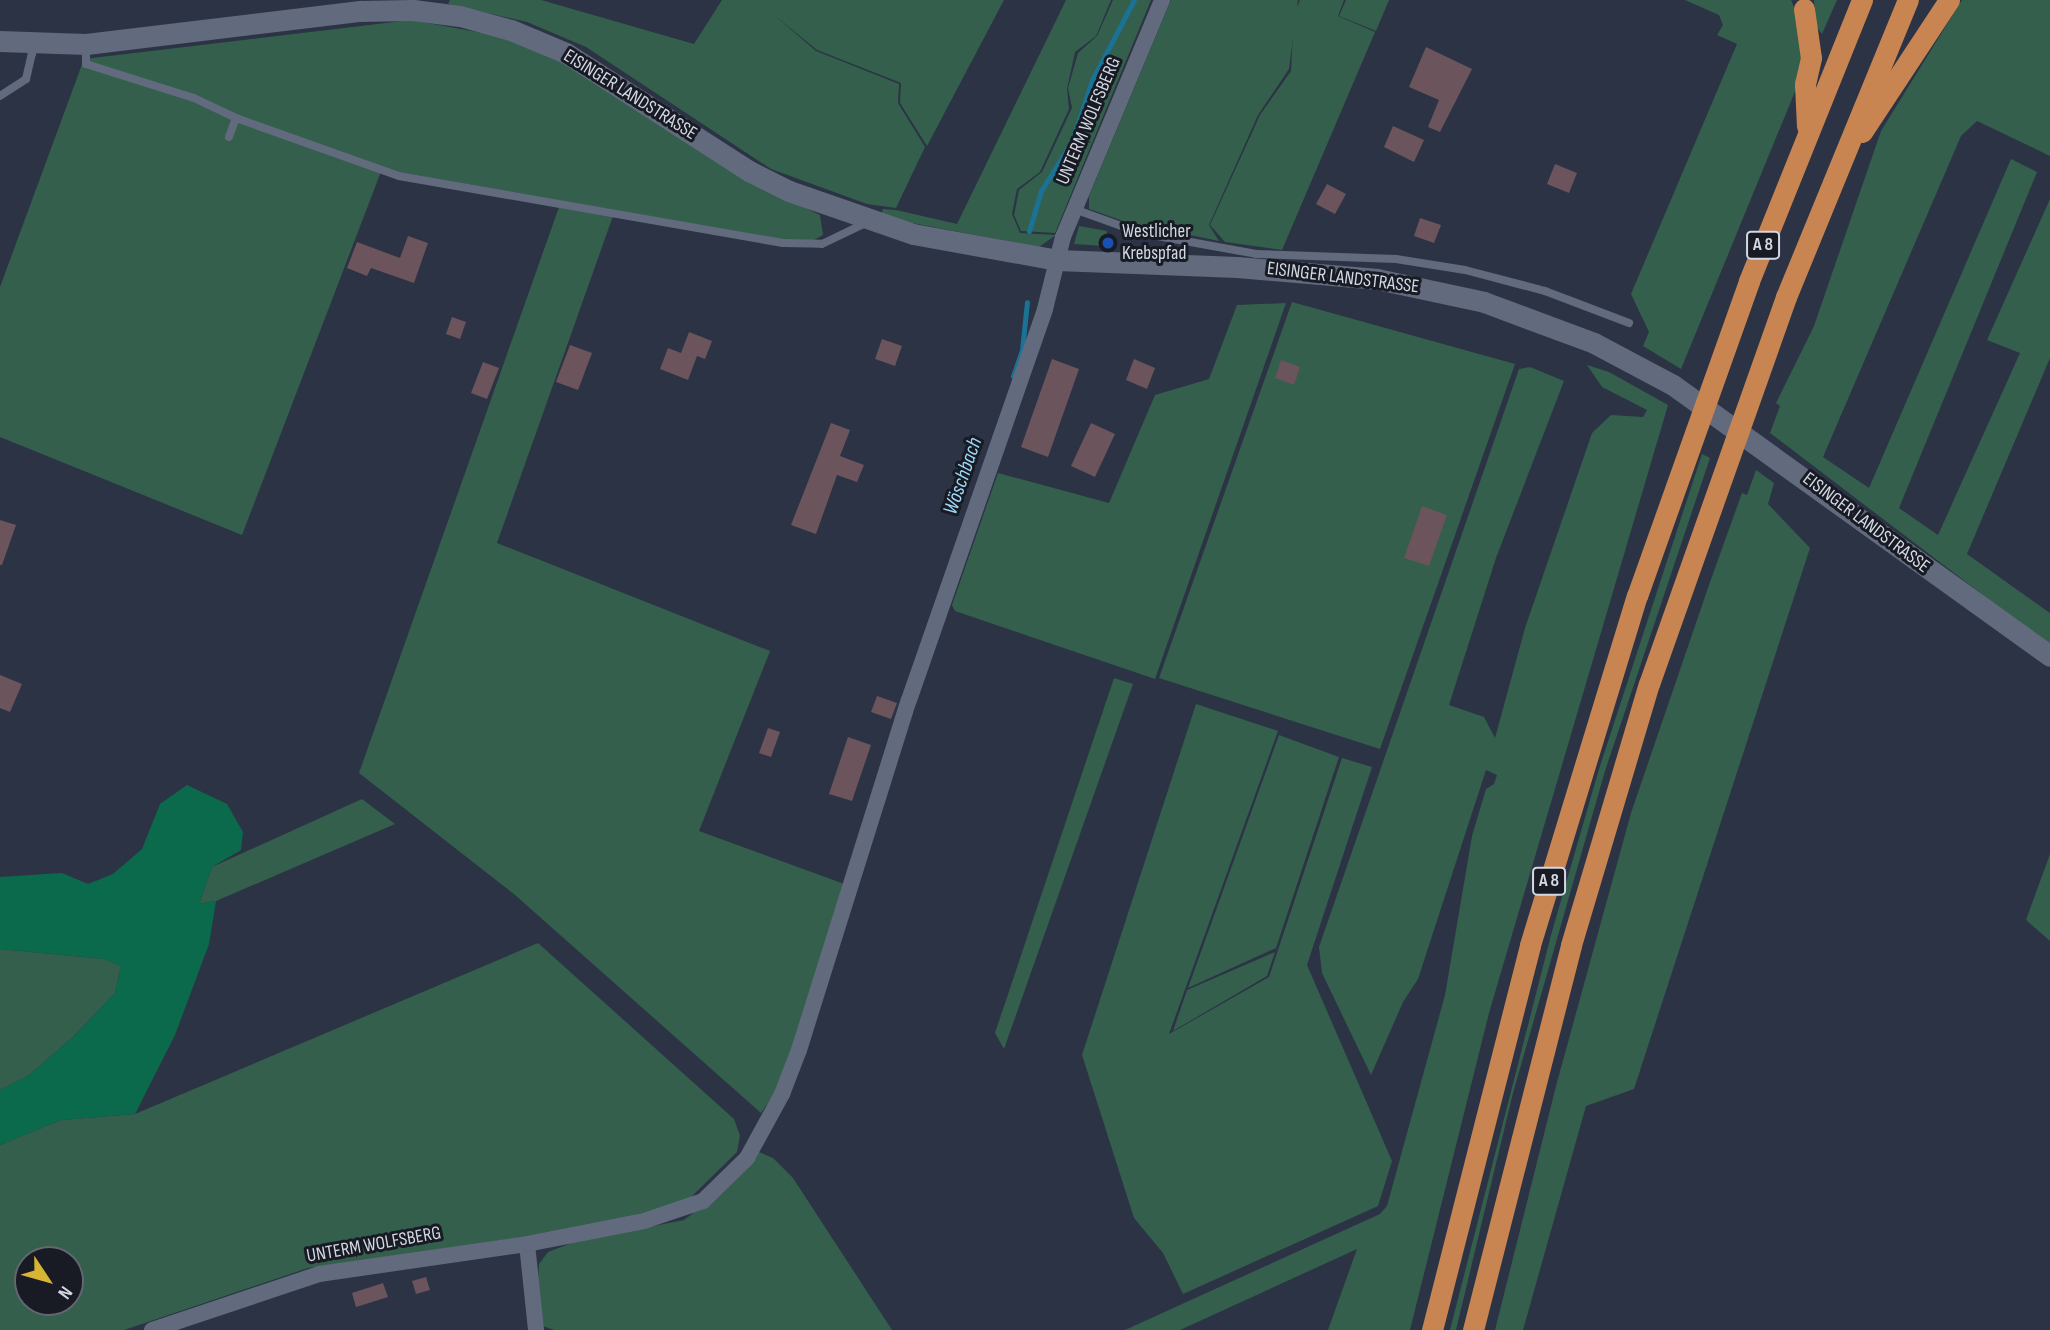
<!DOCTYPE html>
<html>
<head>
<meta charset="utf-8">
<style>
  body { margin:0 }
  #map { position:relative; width:2050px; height:1330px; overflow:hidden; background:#2c3345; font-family:"Sofia Sans Condensed",sans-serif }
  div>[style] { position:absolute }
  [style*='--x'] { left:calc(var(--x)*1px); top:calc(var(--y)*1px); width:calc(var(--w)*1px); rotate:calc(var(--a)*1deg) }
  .green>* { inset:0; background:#335f4c }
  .forest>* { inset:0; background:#0c6a4c }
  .stream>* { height:5px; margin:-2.5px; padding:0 2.5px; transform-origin:2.5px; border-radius:2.5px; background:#1b7295 }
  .building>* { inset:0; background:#6b545c }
  .lane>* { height:8px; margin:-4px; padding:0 4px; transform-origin:4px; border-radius:4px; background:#626a7e }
  .street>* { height:16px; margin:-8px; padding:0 8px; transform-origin:8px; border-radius:8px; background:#626a7e }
  .secondary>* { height:21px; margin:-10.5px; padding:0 10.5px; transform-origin:10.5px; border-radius:10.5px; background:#626a7e }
  .highway>* { height:21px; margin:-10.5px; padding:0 10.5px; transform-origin:10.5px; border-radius:10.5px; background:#c88551 }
  .dots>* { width:19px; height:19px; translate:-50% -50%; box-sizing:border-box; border:4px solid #181b23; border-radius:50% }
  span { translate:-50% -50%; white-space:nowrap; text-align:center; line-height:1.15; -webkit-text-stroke:6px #181b23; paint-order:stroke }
  .shield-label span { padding:2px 5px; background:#181b23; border:2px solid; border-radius:5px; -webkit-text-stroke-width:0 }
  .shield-label { font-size:18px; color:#d3d8e4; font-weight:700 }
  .street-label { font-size:19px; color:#d3d8e4 }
  .poi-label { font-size:19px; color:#d3d8e4 }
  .left { translate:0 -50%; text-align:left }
  .water-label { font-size:21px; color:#9cd8f7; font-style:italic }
  .north { position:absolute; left:14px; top:1246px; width:70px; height:70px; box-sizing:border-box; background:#181b23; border:2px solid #636770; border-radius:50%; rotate:126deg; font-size:19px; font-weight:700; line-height:28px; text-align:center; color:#d3d8e4 }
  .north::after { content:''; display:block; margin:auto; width:24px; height:32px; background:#d7b434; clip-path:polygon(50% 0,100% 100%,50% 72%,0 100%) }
</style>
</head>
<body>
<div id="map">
  <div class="green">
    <div style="clip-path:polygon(450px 0,541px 0,694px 44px,722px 0,1004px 0,927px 146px,900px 103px,901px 83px,817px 50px,773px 14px,816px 51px,899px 84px,898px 103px,925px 147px,896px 208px,867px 204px,771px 169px,586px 47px,527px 22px,448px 4px)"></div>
    <div style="clip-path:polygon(1066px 0,1111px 0,1096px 36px,1075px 52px,1067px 89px,1069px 109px,1040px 172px,1017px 189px,1012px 214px,1020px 233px,1056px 235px,1039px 247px,880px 217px,883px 209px,896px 210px,957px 224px)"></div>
    <div style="clip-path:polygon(1113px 0,1151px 0,1055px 233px,1021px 231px,1014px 215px,1019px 190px,1042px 172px,1072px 108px,1068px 88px,1078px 53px,1097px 36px)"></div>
    <div style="clip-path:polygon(1171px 0,1298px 0,1289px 69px,1258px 115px,1209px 225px,1219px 241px,1126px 222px,1089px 209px,1089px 196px)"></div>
    <div style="clip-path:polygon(1300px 0,1344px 0,1338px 16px,1375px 32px,1282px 250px,1225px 242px,1210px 225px,1260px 115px,1291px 71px,1294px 14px)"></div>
    <div style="clip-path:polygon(1346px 0,1389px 0,1376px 31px,1339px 16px)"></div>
    <div style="clip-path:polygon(1685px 0,1791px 0,1805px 32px,1801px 77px,1681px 369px,1643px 346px,1649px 332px,1631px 294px,1737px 44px,1717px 35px,1723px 25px,1719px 15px)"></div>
    <div style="clip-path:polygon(1814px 0,1837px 0,1822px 34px,1816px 26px)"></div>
    <div style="clip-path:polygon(1962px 0,2050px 0,2050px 156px,1977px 121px,1961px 136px,1823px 457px,1869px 488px,2011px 159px,2037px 172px,1899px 508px,1938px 535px,2020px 353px,1987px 340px,2050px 199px,2050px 358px,1967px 554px,2050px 613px,2050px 646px,1770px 433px,1780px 406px,1776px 403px,1814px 326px,1881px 131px)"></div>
    <div style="clip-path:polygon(411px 20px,505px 37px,565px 62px,742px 177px,820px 215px,823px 235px,807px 244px,382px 169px,242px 535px,0 437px,0 287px,84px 59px)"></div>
    <div style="clip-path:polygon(559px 207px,613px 216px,497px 543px,770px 651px,699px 831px,847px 885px,792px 1051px,777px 1090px,761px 1113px,515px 895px,359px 773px)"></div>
    <div style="clip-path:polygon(1079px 226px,1107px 231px,1104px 246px,1074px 244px)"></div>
    <div style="clip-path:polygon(1292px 302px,1515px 364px,1380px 749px,1159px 678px)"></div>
    <div style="clip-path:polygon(1286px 303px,1155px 679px,955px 611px,952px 605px,998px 473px,1109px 503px,1155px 395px,1209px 379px,1237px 305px)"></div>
    <div style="clip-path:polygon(1587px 365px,1609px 372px,1668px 405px,1489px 1013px,1410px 1330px,1328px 1330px,1357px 1249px,1180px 1330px,1125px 1330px,1380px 1214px,1387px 1206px,1445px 995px,1472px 836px,1486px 789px,1494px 784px,1497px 775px,1486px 770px,1418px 979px,1403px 1002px,1371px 1075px,1322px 973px,1319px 947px,1519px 369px,1530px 367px,1564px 381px,1496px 558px,1449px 705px,1484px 717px,1495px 738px,1525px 628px,1592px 433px,1611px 415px,1643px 417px,1647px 410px,1602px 387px)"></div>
    <div style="clip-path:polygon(1702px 454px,1710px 458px,1605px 771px,1513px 1093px,1456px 1330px,1450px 1330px,1551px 935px,1599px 769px)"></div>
    <div style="clip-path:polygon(1756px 470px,1774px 483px,1768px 504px,1810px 548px,1634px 1089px,1586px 1106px,1523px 1330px,1495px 1330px,1556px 1086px,1631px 813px,1710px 582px,1742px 493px,1747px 495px)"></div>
    <div style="clip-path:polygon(1114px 678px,1133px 684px,1004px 1049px,995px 1033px)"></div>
    <div style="clip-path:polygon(1196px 704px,1278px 731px,1169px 1034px,1269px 977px,1342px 758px,1372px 767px,1307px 965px,1392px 1161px,1378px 1206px,1183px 1294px,1163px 1253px,1134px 1218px,1082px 1055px)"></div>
    <div style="clip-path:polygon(1279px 735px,1339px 757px,1276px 948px,1188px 988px)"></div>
    <div style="clip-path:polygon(362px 799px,395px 824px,216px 901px,199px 904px,212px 867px)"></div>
    <div style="clip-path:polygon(2050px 854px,2050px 941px,2026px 920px)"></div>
    <div style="clip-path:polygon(evenodd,538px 943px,734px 1119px,740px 1136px,737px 1152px,686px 1202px,590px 1227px,308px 1268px,124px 1330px,0 1330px,0 1145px,61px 1120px,135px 1114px,538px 943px,28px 1260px,70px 1260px,70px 1302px,28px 1302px,28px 1260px)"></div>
    <div style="clip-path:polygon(0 949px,105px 959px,121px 966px,115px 993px,73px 1037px,28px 1076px,0 1090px)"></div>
    <div style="clip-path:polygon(1275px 952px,1267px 976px,1173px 1031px,1187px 990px)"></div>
    <div style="clip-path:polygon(759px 1152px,773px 1158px,793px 1178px,892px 1330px,554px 1330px,543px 1326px,538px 1283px,539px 1264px,548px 1252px,577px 1241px,684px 1220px,734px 1182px)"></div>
  </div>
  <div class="forest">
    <div style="clip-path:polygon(187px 785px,227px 804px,243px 832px,241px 850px,212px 867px,199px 904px,216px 901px,209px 944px,175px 1035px,135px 1114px,61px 1120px,0 1145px,0 1090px,28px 1076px,73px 1037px,115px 993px,121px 966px,105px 959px,0 949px,0 877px,62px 873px,88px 884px,113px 874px,142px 849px,160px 804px)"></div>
  </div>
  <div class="stream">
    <div style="--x:1029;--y:231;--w:42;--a:-73.3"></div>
    <div style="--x:1041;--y:191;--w:59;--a:-58.2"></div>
    <div style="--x:1072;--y:141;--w:64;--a:-71.8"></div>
    <div style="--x:1092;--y:80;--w:90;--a:-62.3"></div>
    <div style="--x:1013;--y:376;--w:28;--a:-71"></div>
    <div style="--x:1022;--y:350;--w:48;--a:-84.1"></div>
  </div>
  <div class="building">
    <div style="clip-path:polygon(1426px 47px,1472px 69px,1440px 132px,1428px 127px,1439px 100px,1409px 87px)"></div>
    <div style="clip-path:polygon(1393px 126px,1424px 140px,1414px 162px,1384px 147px)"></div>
    <div style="clip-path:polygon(1555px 164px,1577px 173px,1569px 193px,1547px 184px)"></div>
    <div style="clip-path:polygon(1327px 184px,1346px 194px,1335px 214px,1316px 204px)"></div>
    <div style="clip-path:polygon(1420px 218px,1441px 225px,1434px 243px,1414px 236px)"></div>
    <div style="clip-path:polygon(408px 236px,428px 243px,414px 283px,371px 268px,367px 276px,347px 268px,357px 242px,400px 258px)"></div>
    <div style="clip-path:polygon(452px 317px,466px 322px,460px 339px,446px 334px)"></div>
    <div style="clip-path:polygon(689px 332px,712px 341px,705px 359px,697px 356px,688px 380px,660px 369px,668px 348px,681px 353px)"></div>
    <div style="clip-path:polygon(882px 339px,902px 346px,895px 366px,875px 359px)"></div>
    <div style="clip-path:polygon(570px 345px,592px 353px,578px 390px,556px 382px)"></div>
    <div style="clip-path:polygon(1052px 359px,1079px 369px,1048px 457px,1021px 447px)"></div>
    <div style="clip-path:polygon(1134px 359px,1155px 368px,1147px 389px,1126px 380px)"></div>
    <div style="clip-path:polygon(1281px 360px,1300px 367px,1294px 385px,1275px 378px)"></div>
    <div style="clip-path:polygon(483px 362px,499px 368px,487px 399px,471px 393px)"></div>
    <div style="clip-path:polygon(831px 423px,850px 430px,840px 456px,864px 465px,857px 482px,837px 475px,816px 534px,791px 525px)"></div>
    <div style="clip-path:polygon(1091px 423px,1115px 434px,1095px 477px,1071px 466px)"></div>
    <div style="clip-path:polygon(1422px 506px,1447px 515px,1429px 566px,1404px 558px)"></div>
    <div style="clip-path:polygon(0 520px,16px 525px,2px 565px,0 565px)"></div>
    <div style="clip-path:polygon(0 675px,22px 684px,10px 712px,0 708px)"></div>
    <div style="clip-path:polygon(877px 696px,897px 703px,891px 719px,871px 712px)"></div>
    <div style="clip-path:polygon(768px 728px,780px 732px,771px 757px,759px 753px)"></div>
    <div style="clip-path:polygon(848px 737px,871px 745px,852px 801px,829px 794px)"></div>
    <div style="clip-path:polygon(426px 1277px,430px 1290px,416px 1294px,412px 1281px)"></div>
    <div style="clip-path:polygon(383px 1283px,388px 1297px,356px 1307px,352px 1293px)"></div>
  </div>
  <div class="lane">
    <div style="--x:86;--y:44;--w:20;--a:90"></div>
    <div style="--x:86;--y:64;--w:113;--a:17.5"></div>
    <div style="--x:194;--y:98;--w:47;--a:25.5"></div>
    <div style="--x:236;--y:118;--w:173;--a:19.6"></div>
    <div style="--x:399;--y:176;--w:390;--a:9.9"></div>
    <div style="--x:783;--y:243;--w:39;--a:1"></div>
    <div style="--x:822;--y:244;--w:51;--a:-25.6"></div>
    <div style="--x:0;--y:96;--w:31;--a:-33"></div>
    <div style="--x:26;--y:79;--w:26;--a:-77"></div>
    <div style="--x:32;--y:54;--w:12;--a:-110"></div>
    <div style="--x:229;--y:137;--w:20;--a:-70"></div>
    <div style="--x:1074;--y:209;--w:71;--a:19.7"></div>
    <div style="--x:1141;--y:233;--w:117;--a:10.3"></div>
    <div style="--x:1256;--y:254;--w:140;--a:2"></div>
    <div style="--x:1396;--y:259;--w:70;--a:9.1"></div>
    <div style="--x:1465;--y:270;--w:83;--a:14.7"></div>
    <div style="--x:1545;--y:291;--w:90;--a:20.9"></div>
  </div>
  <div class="street">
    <div style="--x:527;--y:1244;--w:86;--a:84"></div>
    <div style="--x:152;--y:1330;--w:176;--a:-18.5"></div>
    <div style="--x:319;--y:1274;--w:210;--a:-8.2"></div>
    <div style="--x:527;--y:1244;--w:119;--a:-11.1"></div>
    <div style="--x:644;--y:1221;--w:62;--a:-18.7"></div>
    <div style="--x:703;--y:1201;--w:62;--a:-44.3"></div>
    <div style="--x:747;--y:1158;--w:73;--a:-61.3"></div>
    <div style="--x:782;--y:1094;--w:47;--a:-68.9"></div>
    <div style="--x:799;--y:1050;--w:367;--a:-72.6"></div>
    <div style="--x:909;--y:700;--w:414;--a:-70.8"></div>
    <div style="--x:1045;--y:309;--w:74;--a:-76"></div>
    <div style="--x:1063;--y:237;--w:257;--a:-67.3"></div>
  </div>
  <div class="secondary">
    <div style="--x:0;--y:41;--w:86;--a:2"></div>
    <div style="--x:86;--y:44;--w:276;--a:-6.9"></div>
    <div style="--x:360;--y:11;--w:53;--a:-1.1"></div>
    <div style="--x:413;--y:10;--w:47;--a:7.3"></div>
    <div style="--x:460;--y:16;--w:53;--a:15.4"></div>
    <div style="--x:511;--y:30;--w:60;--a:22.7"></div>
    <div style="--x:566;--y:53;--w:218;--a:32.8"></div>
    <div style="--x:749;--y:171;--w:45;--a:26.6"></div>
    <div style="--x:789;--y:191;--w:131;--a:19.1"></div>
    <div style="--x:913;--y:234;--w:146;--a:10.2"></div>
    <div style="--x:1057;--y:260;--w:180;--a:2.2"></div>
    <div style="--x:1237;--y:267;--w:141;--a:4.9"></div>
    <div style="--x:1377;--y:279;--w:109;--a:12.1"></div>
    <div style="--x:1484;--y:302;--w:117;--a:20.4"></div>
    <div style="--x:1594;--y:343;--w:89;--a:28"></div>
    <div style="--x:1673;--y:385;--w:464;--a:35.7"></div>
  </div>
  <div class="highway">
    <div style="--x:1804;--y:9;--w:49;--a:81.9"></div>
    <div style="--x:1811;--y:58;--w:27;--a:103"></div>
    <div style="--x:1805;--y:84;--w:42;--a:87.3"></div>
    <div style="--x:1862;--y:132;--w:158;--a:-56.6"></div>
    <div style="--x:1432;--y:1330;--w:397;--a:-75.7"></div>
    <div style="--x:1530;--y:945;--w:365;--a:-73"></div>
    <div style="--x:1637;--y:596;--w:334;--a:-70.4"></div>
    <div style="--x:1749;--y:281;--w:303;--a:-68.1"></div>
    <div style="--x:1473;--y:1330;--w:397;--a:-75.7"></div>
    <div style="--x:1571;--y:945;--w:272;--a:-73.4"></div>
    <div style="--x:1649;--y:684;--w:411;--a:-70.5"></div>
    <div style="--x:1786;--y:297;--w:321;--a:-67.7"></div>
  </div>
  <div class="dots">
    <div style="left:1108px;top:243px;background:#1a4fb4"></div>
  </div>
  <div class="shield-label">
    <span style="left:1763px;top:245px">A 8</span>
    <span style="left:1549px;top:881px">A 8</span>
  </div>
  <div class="street-label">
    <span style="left:630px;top:95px;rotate:32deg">EISINGER LANDSTRASSE</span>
    <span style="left:1089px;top:121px;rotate:-67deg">UNTERM WOLFSBERG</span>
    <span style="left:1343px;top:278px;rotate:7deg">EISINGER LANDSTRASSE</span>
    <span style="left:1866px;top:523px;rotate:37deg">EISINGER LANDSTRASSE</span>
    <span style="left:374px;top:1245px;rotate:-10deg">UNTERM WOLFSBERG</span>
  </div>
  <div class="poi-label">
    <span class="left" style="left:1122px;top:243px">Westlicher<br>Krebspfad</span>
  </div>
  <div class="water-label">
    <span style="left:963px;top:476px;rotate:-71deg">Wöschbach</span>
  </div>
  <div class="north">N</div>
</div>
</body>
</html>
